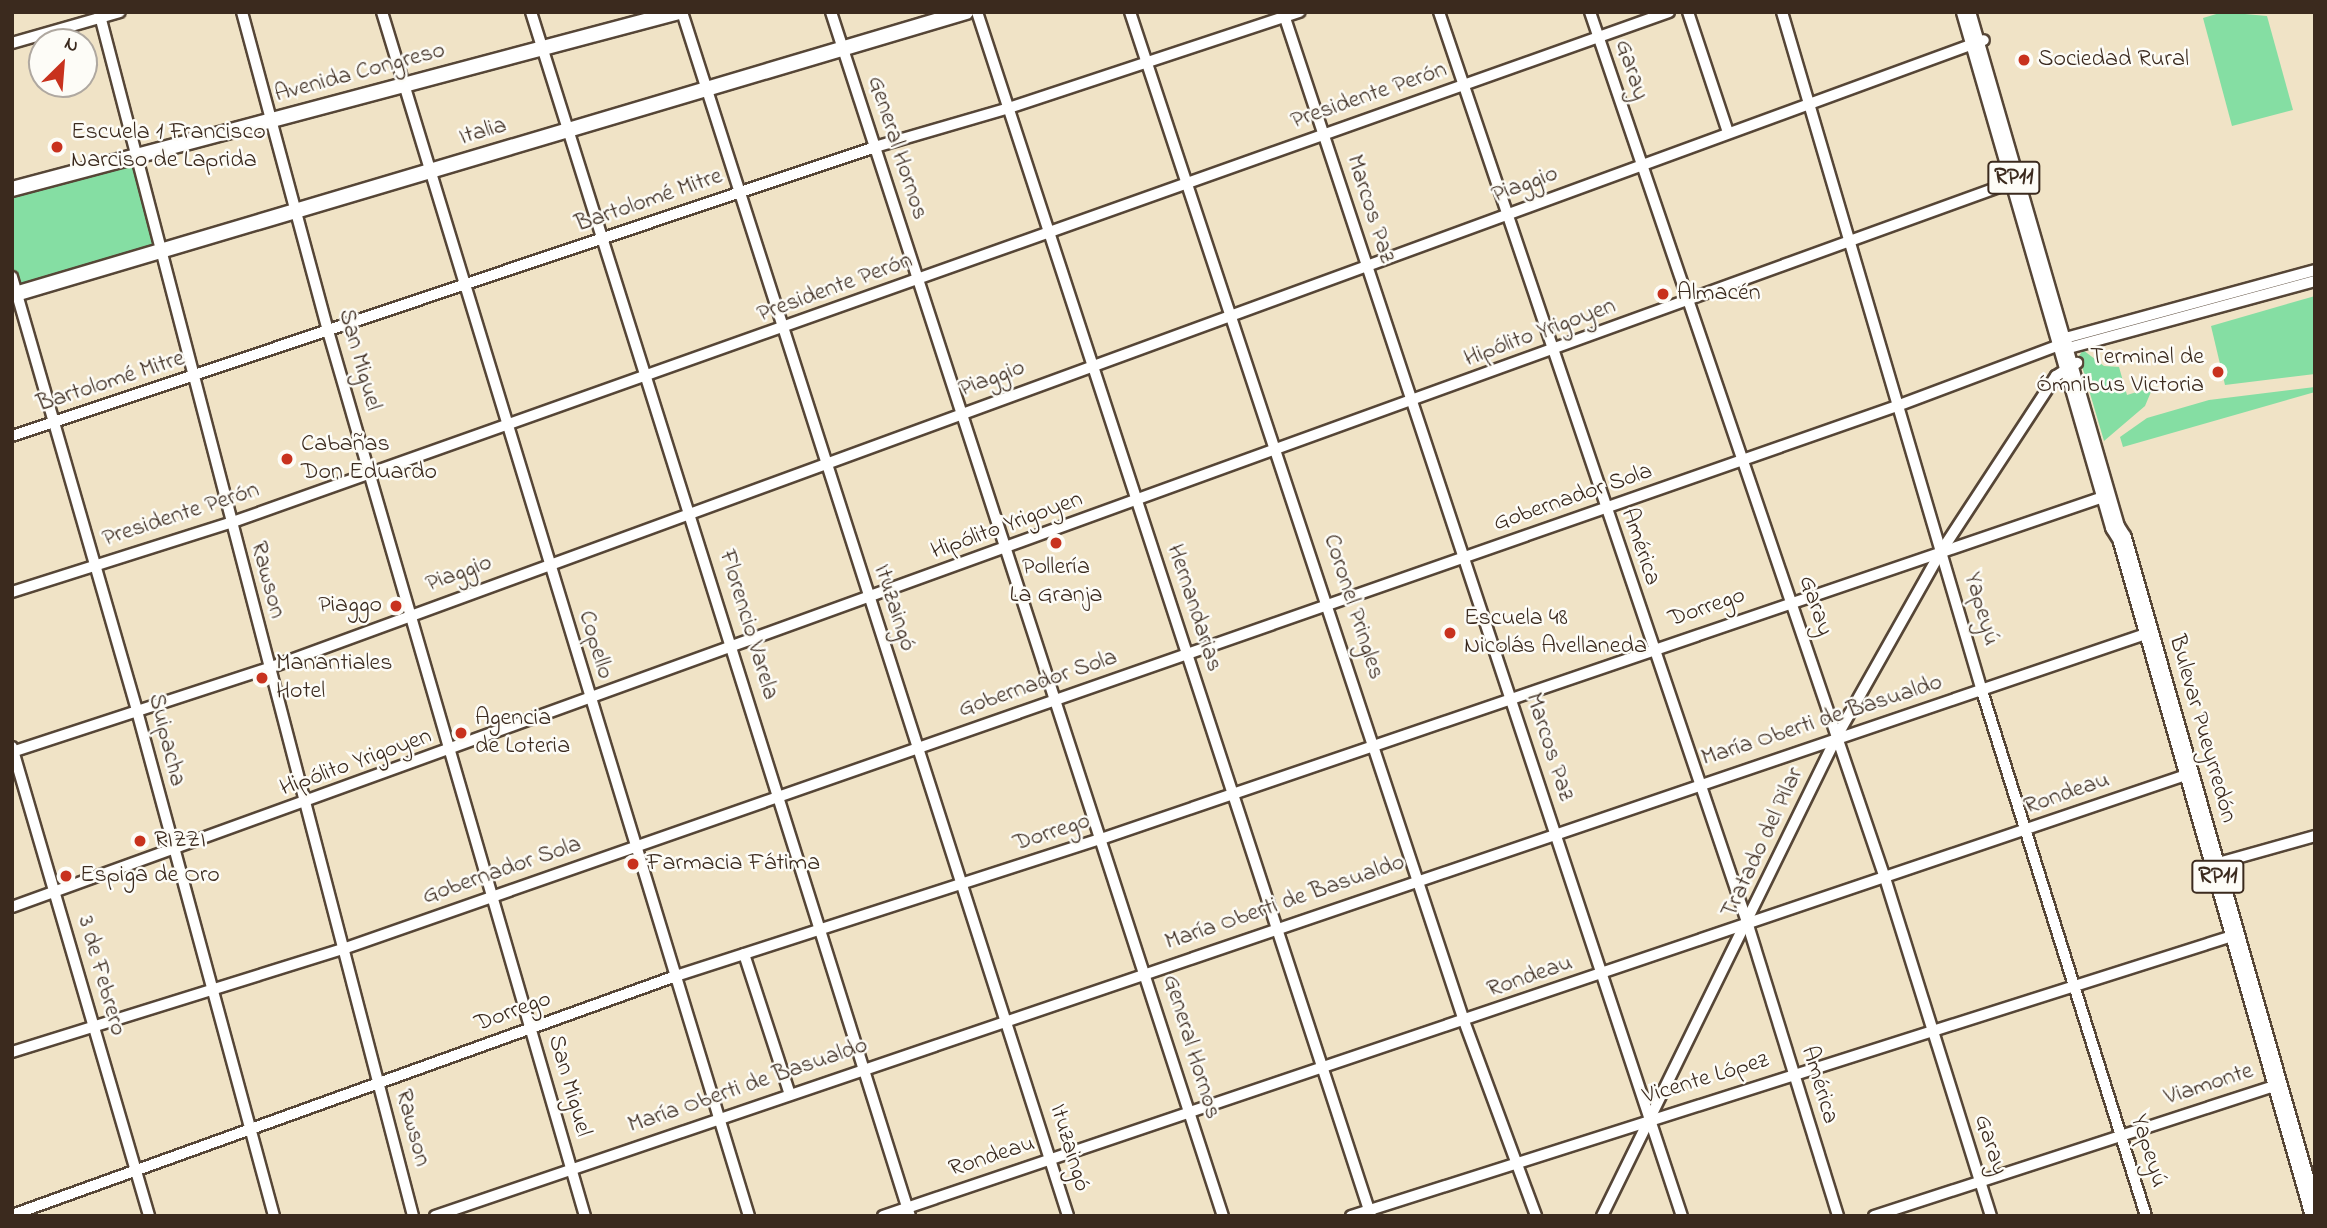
<!DOCTYPE html>
<html>
<head>
<meta charset="utf-8">
<style>
  body { margin:0 }
  #map { position:relative; width:2327px; height:1228px; overflow:hidden; background:#f0e3c6; font-family:"Indie Flower",sans-serif }
  div>[style] { position:absolute }
  [style*='--x'] { left:calc(var(--x)*1px); top:calc(var(--y)*1px); width:calc(var(--w)*1px); rotate:calc(var(--a)*1deg) }
  .green>* { inset:0; background:#85dea3 }
  .roads { filter:drop-shadow(2px 0 #564637) drop-shadow(-2px 0 #564637) drop-shadow(0 2px #564637) drop-shadow(0 -2px #564637) }
  .minor>* { height:10px; margin:-5px; padding:0 5px; transform-origin:5px; border-radius:5px; background:#fff }
  .tertiary>* { height:14px; margin:-7px; padding:0 7px; transform-origin:7px; border-radius:7px; background:#fff }
  .primary>* { height:18px; margin:-9px; padding:0 9px; transform-origin:9px; border-radius:9px; background:#fff }
  .dots>* { width:19px; height:19px; translate:-50% -50%; box-sizing:border-box; border:4px solid #fdfcf7; border-radius:50% }
  span { translate:-50% -50%; white-space:nowrap; text-align:center; line-height:1.15; -webkit-text-stroke:5px #fdfcf7; paint-order:stroke }
  .shield-label span { padding:2px 5px; background:#fdfcf7; border:2px solid; border-radius:5px; -webkit-text-stroke-width:0 }
  .shield-label { font-size:23px; color:#3b2a1e; font-weight:700 }
  .poi-label { font-size:24px; color:#3b2a1e }
  .left { translate:0 -50%; text-align:left }
  .right { translate:-100% -50%; text-align:right }
  .street-label { font-size:24px; color:#3b2a1e }
  .frame { position:absolute; inset:0; border:14px solid #3b2a1e; pointer-events:none }
  .north { position:absolute; left:28px; top:28px; width:70px; height:70px; box-sizing:border-box; background:#fdfcf7; border:2px solid #afa8a0; border-radius:50%; rotate:25deg; font-size:19px; font-weight:700; line-height:28px; text-align:center; color:#3b2a1e }
  .north::after { content:''; display:block; margin:auto; width:24px; height:32px; background:#c8321e; clip-path:polygon(50% 0,100% 100%,50% 72%,0 100%) }
</style>
</head>
<body>
<div id="map">
  <div class="green">
    <div style="clip-path:polygon(2223px 12px,2267px 16px,2293px 110px,2232px 126px,2203px 18px)"></div>
    <div style="clip-path:polygon(135px 157px,158px 251px,17px 293px,12px 277px,12px 189px)"></div>
    <div style="clip-path:polygon(2315px 296px,2315px 374px,2225px 385px,2211px 326px)"></div>
    <div style="clip-path:polygon(2083px 350px,2104px 366px,2119px 367px,2127px 395px,2153px 387px,2145px 406px,2104px 441px,2079px 356px)"></div>
    <div style="clip-path:polygon(2315px 387px,2315px 392px,2123px 447px,2120px 437px,2147px 418px,2209px 400px)"></div>
  </div>
  <div class="roads">
    <div class="minor">
      <div style="--x:99;--y:12;--w:1244;--a:75.38"></div>
      <div style="--x:242;--y:12;--w:330;--a:74.9"></div>
      <div style="--x:328;--y:331;--w:922;--a:73.81"></div>
      <div style="--x:382;--y:12;--w:1259;--a:73.05"></div>
      <div style="--x:531;--y:12;--w:1262;--a:72.53"></div>
      <div style="--x:682;--y:12;--w:1264;--a:72.22"></div>
      <div style="--x:831;--y:12;--w:1266;--a:71.97"></div>
      <div style="--x:977;--y:12;--w:1267;--a:71.88"></div>
      <div style="--x:1130;--y:12;--w:1063;--a:71.68"></div>
      <div style="--x:1464;--y:1021;--w:208;--a:69.7"></div>
      <div style="--x:1283;--y:12;--w:1268;--a:71.67"></div>
      <div style="--x:1439;--y:12;--w:964;--a:71.3"></div>
      <div style="--x:1748;--y:925;--w:305;--a:72.8"></div>
      <div style="--x:1590;--y:12;--w:915;--a:71.19"></div>
      <div style="--x:1885;--y:878;--w:354;--a:72.6"></div>
      <div style="--x:1688;--y:12;--w:126;--a:71.6"></div>
      <div style="--x:1782;--y:12;--w:708;--a:73.59"></div>
      <div style="--x:1982;--y:691;--w:550;--a:72.65"></div>
      <div style="--x:12;--y:43;--w:112;--a:-16"></div>
      <div style="--x:12;--y:277;--w:452;--a:73.9"></div>
      <div style="--x:137;--y:711;--w:523;--a:74.82"></div>
      <div style="--x:2062;--y:344;--w:10;--a:-45"></div>
      <div style="--x:2069;--y:337;--w:255;--a:-15.2"></div>
      <div style="--x:12;--y:436;--w:910;--a:-18.51"></div>
      <div style="--x:875;--y:147;--w:140;--a:-16.2"></div>
      <div style="--x:1009;--y:108;--w:306;--a:-18.3"></div>
      <div style="--x:12;--y:592;--w:229;--a:-17.6"></div>
      <div style="--x:230;--y:523;--w:1527;--a:-19.55"></div>
      <div style="--x:12;--y:747;--w:489;--a:73.7"></div>
      <div style="--x:12;--y:752;--w:270;--a:-18.1"></div>
      <div style="--x:269;--y:668;--w:1826;--a:-20.11"></div>
      <div style="--x:2215;--y:864;--w:104;--a:-15.6"></div>
      <div style="--x:12;--y:907;--w:2131;--a:-19.92"></div>
      <div style="--x:744;--y:954;--w:148;--a:71.9"></div>
      <div style="--x:12;--y:1052;--w:347;--a:-17.3"></div>
      <div style="--x:343;--y:949;--w:1646;--a:-19.26"></div>
      <div style="--x:1897;--y:406;--w:176;--a:-20.6"></div>
      <div style="--x:2062;--y:344;--w:10;--a:17"></div>
      <div style="--x:2072;--y:347;--w:252;--a:-15.2"></div>
      <div style="--x:12;--y:1215;--w:706;--a:-19.8"></div>
      <div style="--x:676;--y:976;--w:447;--a:-17.9"></div>
      <div style="--x:1101;--y:839;--w:1062;--a:-18.84"></div>
      <div style="--x:435;--y:1216;--w:1810;--a:-18.79"></div>
      <div style="--x:883;--y:1216;--w:1379;--a:-18.7"></div>
      <div style="--x:1351;--y:1216;--w:928;--a:-17.63"></div>
      <div style="--x:1602;--y:1216;--w:534;--a:-63.91"></div>
      <div style="--x:1837;--y:736;--w:214;--a:-60.6"></div>
      <div style="--x:1942;--y:550;--w:208;--a:-56.8"></div>
      <div style="--x:2056;--y:376;--w:25;--a:-32"></div>
      <div style="--x:1874;--y:1216;--w:424;--a:-18"></div>
    </div>
    <div class="tertiary">
      <div style="--x:12;--y:189;--w:690;--a:-14.86"></div>
      <div style="--x:12;--y:295;--w:995;--a:-16.52"></div>
    </div>
    <div class="primary">
      <div style="--x:1966;--y:12;--w:536;--a:73.86"></div>
      <div style="--x:2115;--y:527;--w:13;--a:58"></div>
      <div style="--x:2122;--y:538;--w:705;--a:74.11"></div>
    </div>
  </div>
  <div class="dots">
    <div style="left:2024px;top:60px;background:#c8321e"></div>
    <div style="left:57px;top:147px;background:#c8321e"></div>
    <div style="left:1663px;top:294px;background:#c8321e"></div>
    <div style="left:2218px;top:372px;background:#c8321e"></div>
    <div style="left:287px;top:459px;background:#c8321e"></div>
    <div style="left:1056px;top:543px;background:#c8321e"></div>
    <div style="left:396px;top:606px;background:#c8321e"></div>
    <div style="left:1450px;top:633px;background:#c8321e"></div>
    <div style="left:262px;top:678px;background:#c8321e"></div>
    <div style="left:461px;top:733px;background:#c8321e"></div>
    <div style="left:140px;top:841px;background:#c8321e"></div>
    <div style="left:633px;top:864px;background:#c8321e"></div>
    <div style="left:66px;top:876px;background:#c8321e"></div>
  </div>
  <div class="shield-label">
    <span style="left:2014px;top:178px">RP11</span>
    <span style="left:2218px;top:877px">RP11</span>
  </div>
  <div class="poi-label">
    <span class="left" style="left:2038px;top:60px">Sociedad Rural</span>
    <span class="left" style="left:71px;top:147px">Escuela 1 Francisco<br>Narciso de Laprida</span>
    <span class="left" style="left:1677px;top:294px">Almacén</span>
    <span class="right" style="left:2204px;top:372px">Terminal de<br>Ómnibus Victoria</span>
    <span class="left" style="left:301px;top:459px">Cabañas<br>Don Eduardo</span>
    <span style="left:1056px;top:582px">Pollería<br>La Granja</span>
    <span class="right" style="left:382px;top:606px">Piaggo</span>
    <span class="left" style="left:1464px;top:633px">Escuela 48<br>Nicolás Avellaneda</span>
    <span class="left" style="left:276px;top:678px">Manantiales<br>Hotel</span>
    <span class="left" style="left:475px;top:733px">Agencia<br>de Loteria</span>
    <span class="left" style="left:154px;top:841px">RIZZI</span>
    <span class="left" style="left:647px;top:864px">Farmacia Fátima</span>
    <span class="left" style="left:80px;top:876px">Espiga de Oro</span>
  </div>
  <div class="street-label">
    <span style="left:1631px;top:70px;rotate:72deg">Garay</span>
    <span style="left:360px;top:73px;rotate:-15deg">Avenida Congreso</span>
    <span style="left:1369px;top:96px;rotate:-19deg">Presidente Perón</span>
    <span style="left:483px;top:132px;rotate:-16deg">Italia</span>
    <span style="left:897px;top:148px;rotate:72deg">General Hornos</span>
    <span style="left:1525px;top:185px;rotate:-20deg">Piaggio</span>
    <span style="left:649px;top:201px;rotate:-19deg">Bartolomé Mitre</span>
    <span style="left:1370px;top:209px;rotate:72deg">Marcos Paz</span>
    <span style="left:835px;top:288px;rotate:-20deg">Presidente Perón</span>
    <span style="left:1540px;top:333px;rotate:-20deg">Hipólito Yrigoyen</span>
    <span style="left:359px;top:360px;rotate:74deg">San Miguel</span>
    <span style="left:992px;top:379px;rotate:-20deg">Piaggio</span>
    <span style="left:111px;top:382px;rotate:-18deg">Bartolomé Mitre</span>
    <span style="left:1573px;top:498px;rotate:-19deg">Gobernador Sola</span>
    <span style="left:181px;top:515px;rotate:-18deg">Presidente Perón</span>
    <span style="left:1007px;top:526px;rotate:-20deg">Hipólito Yrigoyen</span>
    <span style="left:1640px;top:547px;rotate:71deg">América</span>
    <span style="left:459px;top:574px;rotate:-20deg">Piaggio</span>
    <span style="left:267px;top:580px;rotate:75deg">Rawson</span>
    <span style="left:1815px;top:606px;rotate:71deg">Garay</span>
    <span style="left:1353px;top:607px;rotate:72deg">Coronel Pringles</span>
    <span style="left:894px;top:608px;rotate:72deg">Ituzaingó</span>
    <span style="left:1194px;top:608px;rotate:72deg">Hernandarias</span>
    <span style="left:1707px;top:608px;rotate:-19deg">Dorrego</span>
    <span style="left:1981px;top:609px;rotate:74deg">Yapeyú</span>
    <span style="left:748px;top:625px;rotate:73deg">Florencio Varela</span>
    <span style="left:595px;top:645px;rotate:73deg">Copello</span>
    <span style="left:1038px;top:684px;rotate:-19deg">Gobernador Sola</span>
    <span style="left:1822px;top:721px;rotate:-18deg">María Oberti de Basualdo</span>
    <span style="left:2202px;top:729px;rotate:74deg">Bulevar Pueyrredón</span>
    <span style="left:166px;top:740px;rotate:76deg">Suipacha</span>
    <span style="left:1549px;top:747px;rotate:72deg">Marcos Paz</span>
    <span style="left:356px;top:763px;rotate:-20deg">Hipólito Yrigoyen</span>
    <span style="left:2067px;top:794px;rotate:-19deg">Rondeau</span>
    <span style="left:1052px;top:833px;rotate:-18deg">Dorrego</span>
    <span style="left:1763px;top:843px;rotate:-65deg">Tratado del Pilar</span>
    <span style="left:502px;top:871px;rotate:-19deg">Gobernador Sola</span>
    <span style="left:1285px;top:903px;rotate:-19deg">María Oberti de Basualdo</span>
    <span style="left:101px;top:976px;rotate:74deg">3 de Febrero</span>
    <span style="left:1530px;top:977px;rotate:-19deg">Rondeau</span>
    <span style="left:513px;top:1012px;rotate:-20deg">Dorrego</span>
    <span style="left:1191px;top:1047px;rotate:73deg">General Hornos</span>
    <span style="left:1706px;top:1079px;rotate:-17deg">Vicente López</span>
    <span style="left:1819px;top:1085px;rotate:73deg">América</span>
    <span style="left:2209px;top:1085px;rotate:-18deg">Viamonte</span>
    <span style="left:569px;top:1086px;rotate:74deg">San Miguel</span>
    <span style="left:748px;top:1086px;rotate:-19deg">María Oberti de Basualdo</span>
    <span style="left:412px;top:1128px;rotate:75deg">Rawson</span>
    <span style="left:1990px;top:1145px;rotate:72deg">Garay</span>
    <span style="left:1069px;top:1148px;rotate:73deg">Ituzaingó</span>
    <span style="left:2148px;top:1151px;rotate:73deg">Yapeyú</span>
    <span style="left:992px;top:1157px;rotate:-18deg">Rondeau</span>
  </div>
  <div class="frame"></div>
  <div class="north">N</div>
</div>
</body>
</html>
